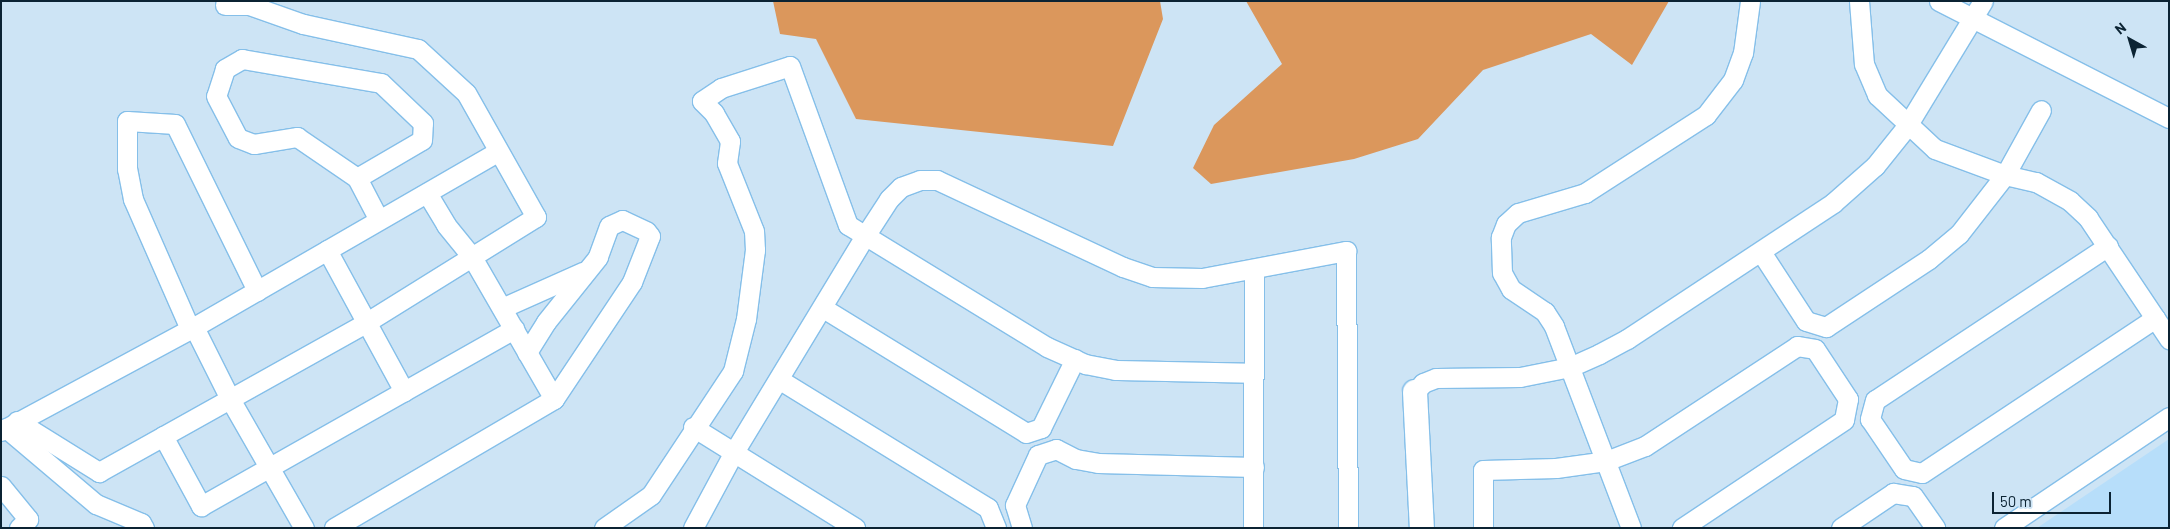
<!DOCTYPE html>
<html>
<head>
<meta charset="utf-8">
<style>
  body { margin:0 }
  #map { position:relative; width:2170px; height:529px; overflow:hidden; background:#cde4f5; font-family:Barlow,sans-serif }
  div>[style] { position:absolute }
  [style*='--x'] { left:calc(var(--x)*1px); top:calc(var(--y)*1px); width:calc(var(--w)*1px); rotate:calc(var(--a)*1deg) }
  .built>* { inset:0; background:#b7defa }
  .forest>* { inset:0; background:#db975c }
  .roads { filter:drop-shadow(1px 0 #85bfe9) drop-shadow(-1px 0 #85bfe9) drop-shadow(0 1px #85bfe9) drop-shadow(0 -1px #85bfe9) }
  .minor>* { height:19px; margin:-9.5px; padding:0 9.5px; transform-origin:9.5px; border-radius:9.5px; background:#fff }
  .tertiary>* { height:24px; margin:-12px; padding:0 12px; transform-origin:12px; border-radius:12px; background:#fff }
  span { translate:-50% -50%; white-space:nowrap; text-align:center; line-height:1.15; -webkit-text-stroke:5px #cde4f5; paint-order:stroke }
  .frame { position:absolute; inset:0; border:2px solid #0b2333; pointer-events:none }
  .north { position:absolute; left:2105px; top:15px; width:50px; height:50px; -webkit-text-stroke:4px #cde4f5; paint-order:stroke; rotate:321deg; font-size:14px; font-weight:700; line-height:20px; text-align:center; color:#0b2333 }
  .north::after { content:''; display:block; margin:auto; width:18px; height:22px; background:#0b2333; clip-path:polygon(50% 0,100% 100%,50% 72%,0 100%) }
  .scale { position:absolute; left:1992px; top:492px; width:119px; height:22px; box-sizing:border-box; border:2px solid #0b2333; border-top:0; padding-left:6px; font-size:15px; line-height:18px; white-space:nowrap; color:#0b2333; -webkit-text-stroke:4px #cde4f5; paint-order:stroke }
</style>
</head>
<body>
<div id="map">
  <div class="built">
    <div style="clip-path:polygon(2169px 439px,2169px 528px,2037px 528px)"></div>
  </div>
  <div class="forest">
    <div style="clip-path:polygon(773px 1px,1160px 1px,1163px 19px,1113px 146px,856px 119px,816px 39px,780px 34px)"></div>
    <div style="clip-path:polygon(1246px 1px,1669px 1px,1632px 65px,1591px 34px,1483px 70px,1418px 139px,1354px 159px,1211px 184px,1193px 168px,1214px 125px,1282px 64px)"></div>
  </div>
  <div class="roads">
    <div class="minor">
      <div style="--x:1859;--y:1;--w:63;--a:85.5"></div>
      <div style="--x:1864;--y:64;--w:34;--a:67"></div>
      <div style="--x:1877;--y:95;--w:79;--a:43"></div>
      <div style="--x:1935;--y:149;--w:75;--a:20.4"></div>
      <div style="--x:2005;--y:175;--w:32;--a:13"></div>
      <div style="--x:2036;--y:182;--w:39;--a:29"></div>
      <div style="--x:2070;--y:201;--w:25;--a:43"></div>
      <div style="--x:2088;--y:218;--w:146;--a:56.2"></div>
      <div style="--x:1939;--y:1;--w:258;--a:27"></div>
      <div style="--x:357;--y:178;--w:75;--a:-30.3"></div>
      <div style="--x:422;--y:140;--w:17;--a:-87"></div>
      <div style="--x:423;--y:123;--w:58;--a:-136.4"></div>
      <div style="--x:381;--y:83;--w:141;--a:-170.2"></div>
      <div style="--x:242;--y:59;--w:20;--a:150"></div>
      <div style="--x:225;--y:69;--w:28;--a:108"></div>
      <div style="--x:216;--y:96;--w:47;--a:62.4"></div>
      <div style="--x:238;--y:138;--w:17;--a:21"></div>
      <div style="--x:254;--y:144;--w:44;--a:-9.2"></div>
      <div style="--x:297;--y:137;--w:73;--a:34.3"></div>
      <div style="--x:357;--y:178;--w:47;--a:62.4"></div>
      <div style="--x:427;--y:193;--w:37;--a:59"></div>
      <div style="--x:446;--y:225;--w:41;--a:50.9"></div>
      <div style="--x:472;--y:257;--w:164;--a:60"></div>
      <div style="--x:2108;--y:246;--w:279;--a:146.5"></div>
      <div style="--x:1875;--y:400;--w:20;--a:105"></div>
      <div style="--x:1870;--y:419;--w:60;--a:55.8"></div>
      <div style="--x:1904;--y:469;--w:18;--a:13"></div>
      <div style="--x:1922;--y:473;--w:280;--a:-33.6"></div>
      <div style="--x:327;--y:250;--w:161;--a:61.4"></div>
      <div style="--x:1761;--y:252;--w:82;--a:56.9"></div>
      <div style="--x:1806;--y:321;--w:21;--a:17"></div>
      <div style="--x:1826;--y:327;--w:123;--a:-33.4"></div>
      <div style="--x:1929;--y:259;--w:39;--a:-40"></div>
      <div style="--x:1959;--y:234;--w:75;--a:-52.1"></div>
      <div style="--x:2005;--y:175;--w:74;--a:-61"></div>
      <div style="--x:502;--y:308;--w:89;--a:-24"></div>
      <div style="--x:823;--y:308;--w:238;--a:31.6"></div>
      <div style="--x:1026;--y:433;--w:16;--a:-18"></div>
      <div style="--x:1041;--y:428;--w:77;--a:-63.8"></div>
      <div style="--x:194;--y:327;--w:80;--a:63.4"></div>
      <div style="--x:230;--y:399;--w:149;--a:60.2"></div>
      <div style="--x:190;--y:329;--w:142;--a:-113.7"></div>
      <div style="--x:133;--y:199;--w:31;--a:-101"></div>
      <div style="--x:127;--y:169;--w:48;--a:-90"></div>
      <div style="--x:127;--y:121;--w:48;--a:3.6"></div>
      <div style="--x:175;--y:124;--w:186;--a:63.8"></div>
      <div style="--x:780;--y:380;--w:244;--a:31.6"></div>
      <div style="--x:988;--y:508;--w:22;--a:68"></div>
      <div style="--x:1415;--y:392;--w:12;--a:-48"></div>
      <div style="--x:1423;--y:383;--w:14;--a:-21"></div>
      <div style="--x:1436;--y:378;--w:84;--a:-0.7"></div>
      <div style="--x:1520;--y:377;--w:51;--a:-11.3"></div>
      <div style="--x:1570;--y:367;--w:32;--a:-24"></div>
      <div style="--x:1599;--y:354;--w:32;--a:-28"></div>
      <div style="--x:1627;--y:339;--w:247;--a:-33.4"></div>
      <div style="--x:1833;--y:203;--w:56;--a:-41.4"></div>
      <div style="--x:1875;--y:166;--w:51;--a:-51.3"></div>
      <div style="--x:1907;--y:126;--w:146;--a:-58.7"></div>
      <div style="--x:17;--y:421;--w:97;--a:31.9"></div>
      <div style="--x:99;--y:472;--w:307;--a:-29.2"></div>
      <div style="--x:367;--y:322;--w:199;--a:-31.9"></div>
      <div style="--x:536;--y:217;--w:142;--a:-119.4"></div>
      <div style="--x:466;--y:93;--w:65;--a:-137.5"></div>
      <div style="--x:418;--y:49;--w:118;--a:-167.7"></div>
      <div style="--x:303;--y:24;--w:57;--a:-160.6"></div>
      <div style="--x:249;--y:5;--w:24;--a:180"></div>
      <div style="--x:693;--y:427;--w:191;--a:31.9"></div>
      <div style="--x:6;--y:428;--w:118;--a:40.2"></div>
      <div style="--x:96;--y:504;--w:49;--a:22.9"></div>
      <div style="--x:141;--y:523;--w:6;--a:59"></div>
      <div style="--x:1;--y:431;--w:219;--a:-28.3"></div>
      <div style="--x:194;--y:327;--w:350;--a:-30"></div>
      <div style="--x:163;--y:436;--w:80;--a:61.5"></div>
      <div style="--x:201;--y:506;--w:360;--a:-29.5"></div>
      <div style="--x:1;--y:486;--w:43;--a:50.7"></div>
      <div style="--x:28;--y:519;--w:13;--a:135"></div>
      <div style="--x:334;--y:528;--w:255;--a:-30.4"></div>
      <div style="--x:554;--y:399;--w:141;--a:-56.3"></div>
      <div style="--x:632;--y:282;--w:49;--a:-68.6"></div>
      <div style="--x:650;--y:236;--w:6;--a:-129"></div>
      <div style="--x:646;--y:231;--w:26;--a:-155"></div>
      <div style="--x:622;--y:220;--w:14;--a:155"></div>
      <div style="--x:609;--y:226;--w:33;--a:110"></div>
      <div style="--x:598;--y:257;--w:83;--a:128.7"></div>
      <div style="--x:546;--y:322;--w:36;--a:122"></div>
      <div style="--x:604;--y:528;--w:57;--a:-35.1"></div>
      <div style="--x:651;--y:495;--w:149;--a:-56.5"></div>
      <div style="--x:733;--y:371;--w:54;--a:-76"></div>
      <div style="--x:746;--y:319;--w:70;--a:-82.6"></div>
      <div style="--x:755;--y:250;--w:19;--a:-93"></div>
      <div style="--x:754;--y:231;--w:73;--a:-111.7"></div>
      <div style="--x:727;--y:163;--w:22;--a:-82"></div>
      <div style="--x:730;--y:141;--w:32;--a:-120"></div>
      <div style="--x:714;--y:113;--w:17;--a:-135"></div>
      <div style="--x:702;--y:101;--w:23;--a:-34"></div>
      <div style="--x:721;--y:88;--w:72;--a:-17.7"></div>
      <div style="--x:790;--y:66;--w:169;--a:70"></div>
      <div style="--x:848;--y:225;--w:233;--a:31.5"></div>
      <div style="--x:1047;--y:347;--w:42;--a:24.1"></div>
      <div style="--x:1085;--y:364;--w:31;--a:11"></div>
      <div style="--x:1115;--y:370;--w:138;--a:1.2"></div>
      <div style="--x:693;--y:528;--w:86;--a:-61.7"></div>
      <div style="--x:734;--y:452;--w:253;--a:-58.8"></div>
      <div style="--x:865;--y:236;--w:44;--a:-57"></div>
      <div style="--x:889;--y:199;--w:17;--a:-45"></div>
      <div style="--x:901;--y:187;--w:20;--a:-20"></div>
      <div style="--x:920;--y:180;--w:17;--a:0"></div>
      <div style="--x:937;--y:180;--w:205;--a:25.1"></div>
      <div style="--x:1123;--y:267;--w:31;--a:19"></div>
      <div style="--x:1152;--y:277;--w:50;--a:1.1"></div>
      <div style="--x:1202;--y:278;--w:147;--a:-10.6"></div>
      <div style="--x:1346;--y:251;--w:277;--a:89.6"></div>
      <div style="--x:1022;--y:528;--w:24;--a:-107"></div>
      <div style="--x:1015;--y:505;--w:55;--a:-65.3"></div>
      <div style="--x:1038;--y:455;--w:19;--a:-18"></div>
      <div style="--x:1056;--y:449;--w:22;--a:27"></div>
      <div style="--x:1076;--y:459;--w:22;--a:10"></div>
      <div style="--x:1098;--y:463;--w:156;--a:1.5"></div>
      <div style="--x:1253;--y:528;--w:258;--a:-89.8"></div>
      <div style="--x:1483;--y:528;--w:58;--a:-90"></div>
      <div style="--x:1483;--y:470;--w:73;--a:-1.6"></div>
      <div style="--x:1556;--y:468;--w:50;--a:-8"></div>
      <div style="--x:1606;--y:461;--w:42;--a:-21"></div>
      <div style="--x:1645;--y:446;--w:182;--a:-33.3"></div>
      <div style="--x:1797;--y:346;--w:18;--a:9"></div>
      <div style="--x:1815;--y:349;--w:60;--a:56.6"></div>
      <div style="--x:1848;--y:399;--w:21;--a:101"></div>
      <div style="--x:1844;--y:420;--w:195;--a:146.3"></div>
      <div style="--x:1631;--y:528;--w:216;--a:-110.9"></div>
      <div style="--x:1554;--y:326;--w:17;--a:-123"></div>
      <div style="--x:1545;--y:312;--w:41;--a:-145.9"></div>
      <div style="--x:1511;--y:289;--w:18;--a:-119"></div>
      <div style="--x:1502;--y:273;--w:36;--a:-92"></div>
      <div style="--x:1501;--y:237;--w:14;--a:-69"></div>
      <div style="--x:1506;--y:224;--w:16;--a:-43"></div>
      <div style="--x:1518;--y:213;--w:70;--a:-16.6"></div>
      <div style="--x:1585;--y:193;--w:144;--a:-32.8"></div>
      <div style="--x:1706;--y:115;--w:44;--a:-52.4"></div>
      <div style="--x:1733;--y:80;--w:29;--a:-70"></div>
      <div style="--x:1743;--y:53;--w:52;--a:-82.3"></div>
      <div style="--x:1841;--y:528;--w:63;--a:-33.9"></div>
      <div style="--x:1893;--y:493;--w:20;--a:9"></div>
      <div style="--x:1913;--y:496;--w:39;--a:55"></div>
      <div style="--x:2004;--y:528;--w:199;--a:-33.9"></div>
    </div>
    <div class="tertiary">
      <div style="--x:1415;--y:392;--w:136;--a:87.1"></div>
    </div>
  </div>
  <div class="frame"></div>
  <div class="north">N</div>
  <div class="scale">50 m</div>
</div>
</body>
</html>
